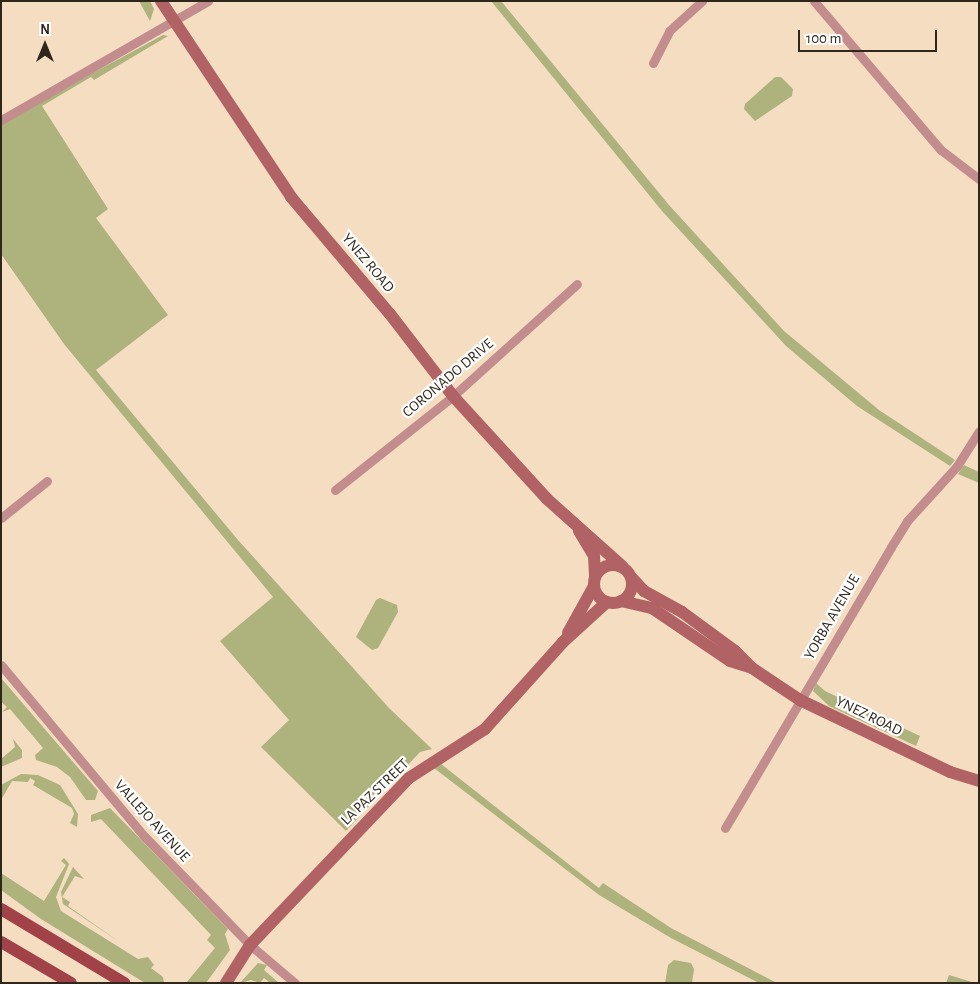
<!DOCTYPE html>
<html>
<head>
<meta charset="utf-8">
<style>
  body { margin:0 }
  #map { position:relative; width:980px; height:984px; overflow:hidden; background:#f4ddc1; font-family:"Alegreya Sans",sans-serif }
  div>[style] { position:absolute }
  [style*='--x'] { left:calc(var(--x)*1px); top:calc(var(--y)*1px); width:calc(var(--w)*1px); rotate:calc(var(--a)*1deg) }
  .green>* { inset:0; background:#aeb37d }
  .minor>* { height:9px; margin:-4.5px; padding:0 4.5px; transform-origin:4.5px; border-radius:4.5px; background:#c38d8d }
  .secondary>* { height:12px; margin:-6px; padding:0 6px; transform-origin:6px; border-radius:6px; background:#b06265 }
  .secondary>.ring { margin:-6px; padding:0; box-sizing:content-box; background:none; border:12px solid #b06265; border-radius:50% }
  .primary>* { height:12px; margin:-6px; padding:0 6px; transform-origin:6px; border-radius:6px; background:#a04248 }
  span { translate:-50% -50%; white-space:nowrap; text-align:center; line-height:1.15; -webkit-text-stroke:4.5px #fff; paint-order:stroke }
  .street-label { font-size:15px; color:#2f271c }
  .frame { position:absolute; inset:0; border:2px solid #2f271c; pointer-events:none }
  .north { position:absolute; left:20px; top:20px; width:50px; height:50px; -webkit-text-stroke:4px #fff; paint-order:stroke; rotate:0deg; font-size:14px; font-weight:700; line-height:20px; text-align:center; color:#2f271c }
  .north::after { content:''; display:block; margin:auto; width:18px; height:22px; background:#2f271c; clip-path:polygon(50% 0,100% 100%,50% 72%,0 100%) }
  .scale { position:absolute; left:798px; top:30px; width:139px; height:22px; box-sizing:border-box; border:2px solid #2f271c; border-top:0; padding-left:6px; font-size:15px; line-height:18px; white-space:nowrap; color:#2f271c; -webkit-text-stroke:4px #fff; paint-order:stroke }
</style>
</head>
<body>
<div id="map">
  <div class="green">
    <div style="clip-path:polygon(139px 1px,150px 1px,154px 9px,150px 21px)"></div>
    <div style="clip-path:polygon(491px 1px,501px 1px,669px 205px,784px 331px,879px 410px,955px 460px,950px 466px,857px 406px,786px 346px,662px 211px)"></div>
    <div style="clip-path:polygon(163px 35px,168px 36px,94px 80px,91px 77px,42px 106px,108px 209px,96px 218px,168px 315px,96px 370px,238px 540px,389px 708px,432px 749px,420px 752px,346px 831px,261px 747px,289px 720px,220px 641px,273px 597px,64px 344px,1px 254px,1px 123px)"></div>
    <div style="clip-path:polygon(775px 77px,781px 77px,793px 89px,792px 96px,755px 121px,744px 109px,745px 104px)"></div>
    <div style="clip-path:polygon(964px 465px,979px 472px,979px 483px,958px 474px)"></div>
    <div style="clip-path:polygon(380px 598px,397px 605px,398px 612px,378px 648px,372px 650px,356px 637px,376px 600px)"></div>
    <div style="clip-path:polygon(1px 678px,98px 791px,95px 800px,86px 800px,70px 777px,57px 767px,36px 760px,35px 755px,43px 748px,10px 709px,2px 712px,7px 707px,1px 702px)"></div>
    <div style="clip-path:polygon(816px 683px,825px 691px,920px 736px,916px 746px,829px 706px,813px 691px)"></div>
    <div style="clip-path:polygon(13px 739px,22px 750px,22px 758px,1px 767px,1px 759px,15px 747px)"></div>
    <div style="clip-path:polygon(441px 764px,599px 888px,603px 883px,671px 928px,777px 983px,759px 983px,671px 938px,599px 895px,434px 768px)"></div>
    <div style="clip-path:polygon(21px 774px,38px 775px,60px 785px,78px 814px,77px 827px,70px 823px,74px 814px,72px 808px,33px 785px,35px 781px,30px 778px,28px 782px,12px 781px,1px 800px,1px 785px)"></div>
    <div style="clip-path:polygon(110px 808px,228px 929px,225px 934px,230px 950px,206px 983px,186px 983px,215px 948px,207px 940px,211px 935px,101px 819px,91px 822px,91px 815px)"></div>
    <div style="clip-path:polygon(64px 858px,69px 864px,56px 897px,61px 911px,138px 959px,148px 957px,154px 965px,151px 968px,163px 977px,164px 983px,145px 983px,41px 919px,1px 890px,1px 873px,44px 901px,66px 865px,61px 861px)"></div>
    <div style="clip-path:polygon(73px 867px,84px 879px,75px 876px,62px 897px,70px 902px,68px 906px,121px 943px,63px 904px,61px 892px)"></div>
    <div style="clip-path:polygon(674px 960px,691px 963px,694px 969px,692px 983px,665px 983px,668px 965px)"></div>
    <div style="clip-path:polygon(258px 963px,267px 965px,264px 970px,279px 983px,270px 983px,264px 978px,260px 983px,251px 980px,240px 983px)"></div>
    <div style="clip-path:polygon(949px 975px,975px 983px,946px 983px)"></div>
  </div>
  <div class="minor">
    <div style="--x:814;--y:1;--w:196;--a:49.6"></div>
    <div style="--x:941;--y:150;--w:48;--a:37.3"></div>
    <div style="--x:653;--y:63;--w:36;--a:-63"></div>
    <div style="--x:669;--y:31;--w:45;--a:-42.3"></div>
    <div style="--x:1;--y:120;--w:239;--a:-29.9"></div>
    <div style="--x:335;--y:490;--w:151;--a:-38.5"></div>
    <div style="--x:453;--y:396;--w:167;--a:-42.1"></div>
    <div style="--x:1;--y:518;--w:59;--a:-38.8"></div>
    <div style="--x:1;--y:665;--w:223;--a:50.1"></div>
    <div style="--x:144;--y:836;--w:152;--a:45.8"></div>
    <div style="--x:250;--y:945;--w:59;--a:40.2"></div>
    <div style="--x:725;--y:828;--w:326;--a:-59.4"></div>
    <div style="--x:891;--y:547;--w:31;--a:-58"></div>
    <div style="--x:907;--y:521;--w:74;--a:-47.7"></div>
    <div style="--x:957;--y:466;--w:41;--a:-57.8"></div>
  </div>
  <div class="secondary">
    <div style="--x:161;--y:1;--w:235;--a:56.4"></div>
    <div style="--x:291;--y:197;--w:153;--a:49.8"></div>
    <div style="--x:390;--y:314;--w:103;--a:52.5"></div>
    <div style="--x:453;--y:396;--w:139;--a:47.6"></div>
    <div style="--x:547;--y:499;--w:101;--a:41.8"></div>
    <div style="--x:579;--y:531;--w:29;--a:59"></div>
    <div style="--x:594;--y:556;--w:21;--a:87"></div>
    <div class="ring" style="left:594px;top:565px;width:26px;height:26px"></div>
    <div style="--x:631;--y:577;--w:19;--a:47"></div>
    <div style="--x:644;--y:591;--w:43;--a:28.9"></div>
    <div style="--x:682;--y:612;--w:66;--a:36.3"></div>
    <div style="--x:735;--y:651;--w:24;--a:45"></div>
    <div style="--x:752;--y:668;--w:58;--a:33.7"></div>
    <div style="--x:800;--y:700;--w:166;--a:25.6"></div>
    <div style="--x:950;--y:772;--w:30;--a:17"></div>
    <div style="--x:621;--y:601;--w:32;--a:13"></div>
    <div style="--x:652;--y:608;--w:94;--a:34.2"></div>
    <div style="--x:730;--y:661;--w:21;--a:17"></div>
    <div style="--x:568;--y:633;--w:54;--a:-61"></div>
    <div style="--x:226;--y:983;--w:45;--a:-57.7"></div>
    <div style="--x:250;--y:945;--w:231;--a:-46.4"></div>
    <div style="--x:409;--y:778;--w:90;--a:-32.8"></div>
    <div style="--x:485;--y:729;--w:117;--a:-48.1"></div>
    <div style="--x:563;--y:642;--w:59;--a:-42.3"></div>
  </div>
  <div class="primary">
    <div style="--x:1;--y:909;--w:144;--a:31"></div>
    <div style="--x:1;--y:942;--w:81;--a:30.4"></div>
  </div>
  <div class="street-label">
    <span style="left:368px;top:263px;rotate:50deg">YNEZ ROAD</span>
    <span style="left:448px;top:378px;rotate:-40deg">CORONADO DRIVE</span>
    <span style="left:832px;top:617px;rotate:-60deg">YORBA AVENUE</span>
    <span style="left:869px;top:716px;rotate:26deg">YNEZ ROAD</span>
    <span style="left:375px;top:792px;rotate:-44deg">LA PAZ STREET</span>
    <span style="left:152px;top:821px;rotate:48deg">VALLEJO AVENUE</span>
  </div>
  <div class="frame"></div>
  <div class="north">N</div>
  <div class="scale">100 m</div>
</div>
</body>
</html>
